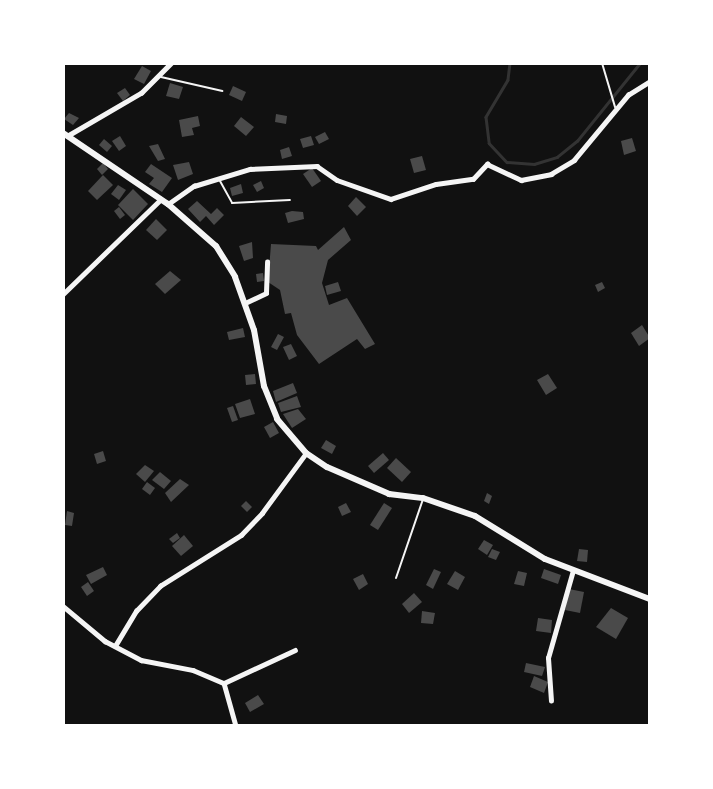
<!DOCTYPE html>
<html>
<head>
<meta charset="utf-8">
<style>
  body { margin:0 }
  #map { position:relative; width:713px; height:789px; overflow:hidden; background:#111; font-family:"Work Sans",sans-serif }
  div>[style] { position:absolute }
  [style*='--x'] { left:calc(var(--x)*1px); top:calc(var(--y)*1px); width:calc(var(--w)*1px); rotate:calc(var(--a)*1deg) }
  .stream>* { height:2.5px; margin:-1.25px; padding:0 1.25px; transform-origin:1.25px; border-radius:1.25px; background:#333 }
  .building>* { inset:0; background:#4a4a4a }
  .service>* { height:2px; margin:-1px; padding:0 1px; transform-origin:1px; border-radius:1px; background:#f5f5f5 }
  .minor>* { height:4.5px; margin:-2.25px; padding:0 2.25px; transform-origin:2.25px; border-radius:2.25px; background:#f5f5f5 }
  .secondary>* { height:6px; margin:-3px; padding:0 3px; transform-origin:3px; border-radius:3px; background:#f5f5f5 }
  span { translate:-50% -50%; white-space:nowrap; text-align:center; line-height:1.15; -webkit-text-stroke:5px #fff; paint-order:stroke }
  .frame { position:absolute; inset:0; border:65px solid #fff; pointer-events:none }
</style>
</head>
<body>
<div id="map">
  <div class="stream">
    <div style="--x:510;--y:63;--w:17;--a:97"></div>
    <div style="--x:508;--y:80;--w:43;--a:120.7"></div>
    <div style="--x:486;--y:117;--w:26;--a:83"></div>
    <div style="--x:489;--y:143;--w:26;--a:47"></div>
    <div style="--x:507;--y:162;--w:27;--a:4"></div>
    <div style="--x:534;--y:164;--w:24;--a:-17"></div>
    <div style="--x:557;--y:157;--w:26;--a:-39"></div>
    <div style="--x:577;--y:141;--w:100;--a:-51.1"></div>
  </div>
  <div class="building">
    <div style="clip-path:polygon(142px 66px,151px 71px,144px 84px,134px 79px)"></div>
    <div style="clip-path:polygon(170px 83px,183px 87px,179px 99px,166px 96px)"></div>
    <div style="clip-path:polygon(233px 86px,246px 92px,242px 101px,229px 95px)"></div>
    <div style="clip-path:polygon(125px 88px,130px 95px,123px 101px,117px 93px)"></div>
    <div style="clip-path:polygon(69px 113px,79px 118px,73px 125px,64px 119px)"></div>
    <div style="clip-path:polygon(276px 114px,287px 116px,286px 124px,275px 122px)"></div>
    <div style="clip-path:polygon(198px 116px,200px 126px,192px 128px,194px 135px,182px 137px,179px 120px)"></div>
    <div style="clip-path:polygon(241px 117px,254px 127px,246px 136px,234px 126px)"></div>
    <div style="clip-path:polygon(325px 132px,329px 139px,319px 144px,315px 137px)"></div>
    <div style="clip-path:polygon(120px 136px,126px 146px,119px 151px,112px 141px)"></div>
    <div style="clip-path:polygon(311px 136px,314px 145px,303px 148px,300px 139px)"></div>
    <div style="clip-path:polygon(632px 138px,636px 151px,624px 155px,621px 141px)"></div>
    <div style="clip-path:polygon(104px 139px,112px 146px,107px 152px,99px 145px)"></div>
    <div style="clip-path:polygon(158px 144px,165px 159px,158px 161px,149px 146px)"></div>
    <div style="clip-path:polygon(289px 147px,292px 156px,282px 159px,280px 150px)"></div>
    <div style="clip-path:polygon(422px 156px,426px 170px,414px 173px,410px 159px)"></div>
    <div style="clip-path:polygon(189px 162px,193px 174px,178px 180px,173px 165px)"></div>
    <div style="clip-path:polygon(103px 163px,108px 169px,102px 175px,97px 169px)"></div>
    <div style="clip-path:polygon(151px 164px,172px 178px,162px 192px,149px 184px,154px 178px,145px 172px)"></div>
    <div style="clip-path:polygon(312px 168px,321px 181px,312px 187px,303px 174px)"></div>
    <div style="clip-path:polygon(103px 175px,113px 185px,97px 200px,88px 191px)"></div>
    <div style="clip-path:polygon(261px 181px,264px 188px,257px 192px,253px 185px)"></div>
    <div style="clip-path:polygon(241px 184px,243px 193px,232px 196px,230px 188px)"></div>
    <div style="clip-path:polygon(118px 185px,126px 190px,119px 200px,111px 194px)"></div>
    <div style="clip-path:polygon(133px 189px,148px 204px,133px 220px,118px 205px)"></div>
    <div style="clip-path:polygon(356px 197px,366px 207px,357px 216px,348px 206px)"></div>
    <div style="clip-path:polygon(197px 201px,211px 214px,217px 208px,224px 215px,214px 225px,206px 216px,200px 222px,188px 209px)"></div>
    <div style="clip-path:polygon(119px 207px,125px 215px,120px 219px,114px 211px)"></div>
    <div style="clip-path:polygon(292px 211px,303px 212px,304px 219px,288px 223px,285px 213px)"></div>
    <div style="clip-path:polygon(156px 219px,167px 230px,157px 240px,146px 230px)"></div>
    <div style="clip-path:polygon(344px 227px,351px 240px,328px 260px,322px 283px,329px 305px,347px 298px,375px 344px,365px 349px,357px 339px,319px 364px,297px 335px,291px 313px,285px 314px,280px 290px,268px 282px,271px 244px,316px 246px,318px 250px)"></div>
    <div style="clip-path:polygon(252px 242px,253px 258px,244px 261px,239px 246px)"></div>
    <div style="clip-path:polygon(170px 271px,181px 280px,165px 294px,155px 284px)"></div>
    <div style="clip-path:polygon(263px 273px,264px 281px,257px 282px,256px 274px)"></div>
    <div style="clip-path:polygon(338px 282px,341px 291px,327px 295px,325px 286px)"></div>
    <div style="clip-path:polygon(602px 282px,605px 288px,598px 292px,595px 285px)"></div>
    <div style="clip-path:polygon(642px 325px,650px 338px,639px 346px,631px 333px)"></div>
    <div style="clip-path:polygon(243px 328px,245px 337px,229px 340px,227px 332px)"></div>
    <div style="clip-path:polygon(278px 334px,284px 337px,277px 350px,271px 347px)"></div>
    <div style="clip-path:polygon(291px 344px,297px 356px,289px 360px,283px 347px)"></div>
    <div style="clip-path:polygon(255px 374px,256px 384px,246px 385px,245px 375px)"></div>
    <div style="clip-path:polygon(548px 374px,557px 388px,546px 395px,537px 380px)"></div>
    <div style="clip-path:polygon(293px 383px,297px 393px,276px 402px,273px 391px)"></div>
    <div style="clip-path:polygon(297px 396px,301px 407px,281px 412px,278px 403px)"></div>
    <div style="clip-path:polygon(250px 399px,255px 414px,240px 418px,235px 404px)"></div>
    <div style="clip-path:polygon(233px 406px,238px 420px,232px 422px,227px 408px)"></div>
    <div style="clip-path:polygon(298px 409px,306px 419px,292px 428px,283px 414px)"></div>
    <div style="clip-path:polygon(273px 422px,279px 433px,270px 438px,264px 427px)"></div>
    <div style="clip-path:polygon(326px 440px,336px 446px,332px 454px,321px 448px)"></div>
    <div style="clip-path:polygon(103px 451px,106px 461px,97px 464px,94px 454px)"></div>
    <div style="clip-path:polygon(383px 453px,389px 460px,374px 473px,368px 466px)"></div>
    <div style="clip-path:polygon(396px 458px,411px 472px,402px 482px,387px 468px)"></div>
    <div style="clip-path:polygon(145px 465px,154px 471px,145px 482px,136px 474px)"></div>
    <div style="clip-path:polygon(160px 472px,171px 481px,164px 489px,152px 480px)"></div>
    <div style="clip-path:polygon(180px 479px,189px 485px,171px 502px,165px 493px)"></div>
    <div style="clip-path:polygon(147px 482px,155px 488px,150px 495px,142px 489px)"></div>
    <div style="clip-path:polygon(487px 493px,492px 496px,489px 504px,484px 501px)"></div>
    <div style="clip-path:polygon(246px 501px,252px 507px,247px 512px,241px 506px)"></div>
    <div style="clip-path:polygon(346px 503px,351px 512px,342px 516px,338px 507px)"></div>
    <div style="clip-path:polygon(384px 503px,392px 508px,378px 530px,370px 525px)"></div>
    <div style="clip-path:polygon(67px 511px,74px 513px,72px 526px,65px 525px)"></div>
    <div style="clip-path:polygon(177px 533px,180px 538px,173px 543px,169px 539px)"></div>
    <div style="clip-path:polygon(184px 535px,193px 546px,181px 556px,172px 546px)"></div>
    <div style="clip-path:polygon(484px 540px,493px 545px,487px 555px,478px 549px)"></div>
    <div style="clip-path:polygon(492px 549px,500px 552px,496px 560px,488px 557px)"></div>
    <div style="clip-path:polygon(579px 549px,588px 550px,587px 562px,577px 561px)"></div>
    <div style="clip-path:polygon(103px 567px,107px 575px,91px 584px,86px 575px)"></div>
    <div style="clip-path:polygon(434px 569px,441px 572px,433px 589px,426px 585px)"></div>
    <div style="clip-path:polygon(544px 569px,561px 575px,558px 584px,541px 578px)"></div>
    <div style="clip-path:polygon(455px 571px,465px 577px,458px 590px,447px 584px)"></div>
    <div style="clip-path:polygon(518px 571px,527px 573px,524px 586px,514px 584px)"></div>
    <div style="clip-path:polygon(363px 574px,368px 584px,359px 590px,353px 579px)"></div>
    <div style="clip-path:polygon(88px 582px,94px 591px,87px 596px,81px 587px)"></div>
    <div style="clip-path:polygon(569px 589px,584px 592px,580px 613px,565px 610px)"></div>
    <div style="clip-path:polygon(414px 593px,422px 602px,409px 613px,402px 604px)"></div>
    <div style="clip-path:polygon(611px 608px,628px 618px,616px 639px,596px 627px)"></div>
    <div style="clip-path:polygon(422px 611px,435px 613px,433px 624px,421px 623px)"></div>
    <div style="clip-path:polygon(538px 618px,552px 620px,551px 633px,536px 631px)"></div>
    <div style="clip-path:polygon(526px 663px,545px 667px,542px 676px,524px 672px)"></div>
    <div style="clip-path:polygon(534px 676px,548px 682px,544px 693px,530px 687px)"></div>
    <div style="clip-path:polygon(258px 695px,264px 704px,250px 712px,245px 703px)"></div>
  </div>
  <div class="service">
    <div style="--x:602;--y:63;--w:46;--a:73.5"></div>
    <div style="--x:161;--y:77;--w:63;--a:12.9"></div>
    <div style="--x:220;--y:181;--w:25;--a:61"></div>
    <div style="--x:232;--y:203;--w:58;--a:-3"></div>
    <div style="--x:396;--y:578;--w:83;--a:-71.1"></div>
  </div>
  <div class="minor">
    <div style="--x:67;--y:136;--w:86;--a:-30.2"></div>
    <div style="--x:141;--y:93;--w:42;--a:-45"></div>
    <div style="--x:168;--y:204;--w:32;--a:-35"></div>
    <div style="--x:194;--y:186;--w:59;--a:-16.9"></div>
    <div style="--x:250;--y:169;--w:67;--a:-2.6"></div>
    <div style="--x:317;--y:166;--w:24;--a:35"></div>
    <div style="--x:337;--y:180;--w:57;--a:19.4"></div>
    <div style="--x:391;--y:199;--w:47;--a:-18.4"></div>
    <div style="--x:436;--y:184;--w:37;--a:-8"></div>
    <div style="--x:473;--y:179;--w:21;--a:-47"></div>
    <div style="--x:487;--y:164;--w:38;--a:25"></div>
    <div style="--x:521;--y:180;--w:31;--a:-11"></div>
    <div style="--x:551;--y:174;--w:27;--a:-31"></div>
    <div style="--x:574;--y:160;--w:85;--a:-50.3"></div>
    <div style="--x:628;--y:95;--w:26;--a:-32"></div>
    <div style="--x:63;--y:294;--w:136;--a:-44.1"></div>
    <div style="--x:245;--y:303;--w:23;--a:-25"></div>
    <div style="--x:266;--y:293;--w:31;--a:-88"></div>
    <div style="--x:63;--y:606;--w:55;--a:39.8"></div>
    <div style="--x:105;--y:641;--w:41;--a:27.8"></div>
    <div style="--x:141;--y:660;--w:53;--a:10.9"></div>
    <div style="--x:193;--y:670;--w:34;--a:23"></div>
    <div style="--x:224;--y:683;--w:45;--a:74.4"></div>
    <div style="--x:115;--y:646;--w:41;--a:-59"></div>
    <div style="--x:136;--y:611;--w:35;--a:-46"></div>
    <div style="--x:160;--y:586;--w:96;--a:-32.2"></div>
    <div style="--x:241;--y:535;--w:30;--a:-46"></div>
    <div style="--x:262;--y:513;--w:74;--a:-53.7"></div>
    <div style="--x:224;--y:683;--w:78;--a:-24.9"></div>
    <div style="--x:551;--y:701;--w:43;--a:-94"></div>
    <div style="--x:548;--y:658;--w:91;--a:-74.1"></div>
  </div>
  <div class="secondary">
    <div style="--x:63;--y:133;--w:127;--a:34.1"></div>
    <div style="--x:168;--y:204;--w:64;--a:41.2"></div>
    <div style="--x:216;--y:246;--w:36;--a:58"></div>
    <div style="--x:235;--y:277;--w:56;--a:70.3"></div>
    <div style="--x:254;--y:330;--w:57;--a:79.9"></div>
    <div style="--x:264;--y:386;--w:35;--a:68"></div>
    <div style="--x:277;--y:419;--w:45;--a:49.5"></div>
    <div style="--x:306;--y:453;--w:25;--a:34"></div>
    <div style="--x:327;--y:467;--w:68;--a:23.5"></div>
    <div style="--x:389;--y:494;--w:34;--a:7"></div>
    <div style="--x:423;--y:498;--w:55;--a:19.1"></div>
    <div style="--x:475;--y:516;--w:82;--a:31.6"></div>
    <div style="--x:545;--y:559;--w:112;--a:20.9"></div>
  </div>
  <div class="frame"></div>
</div>
</body>
</html>
